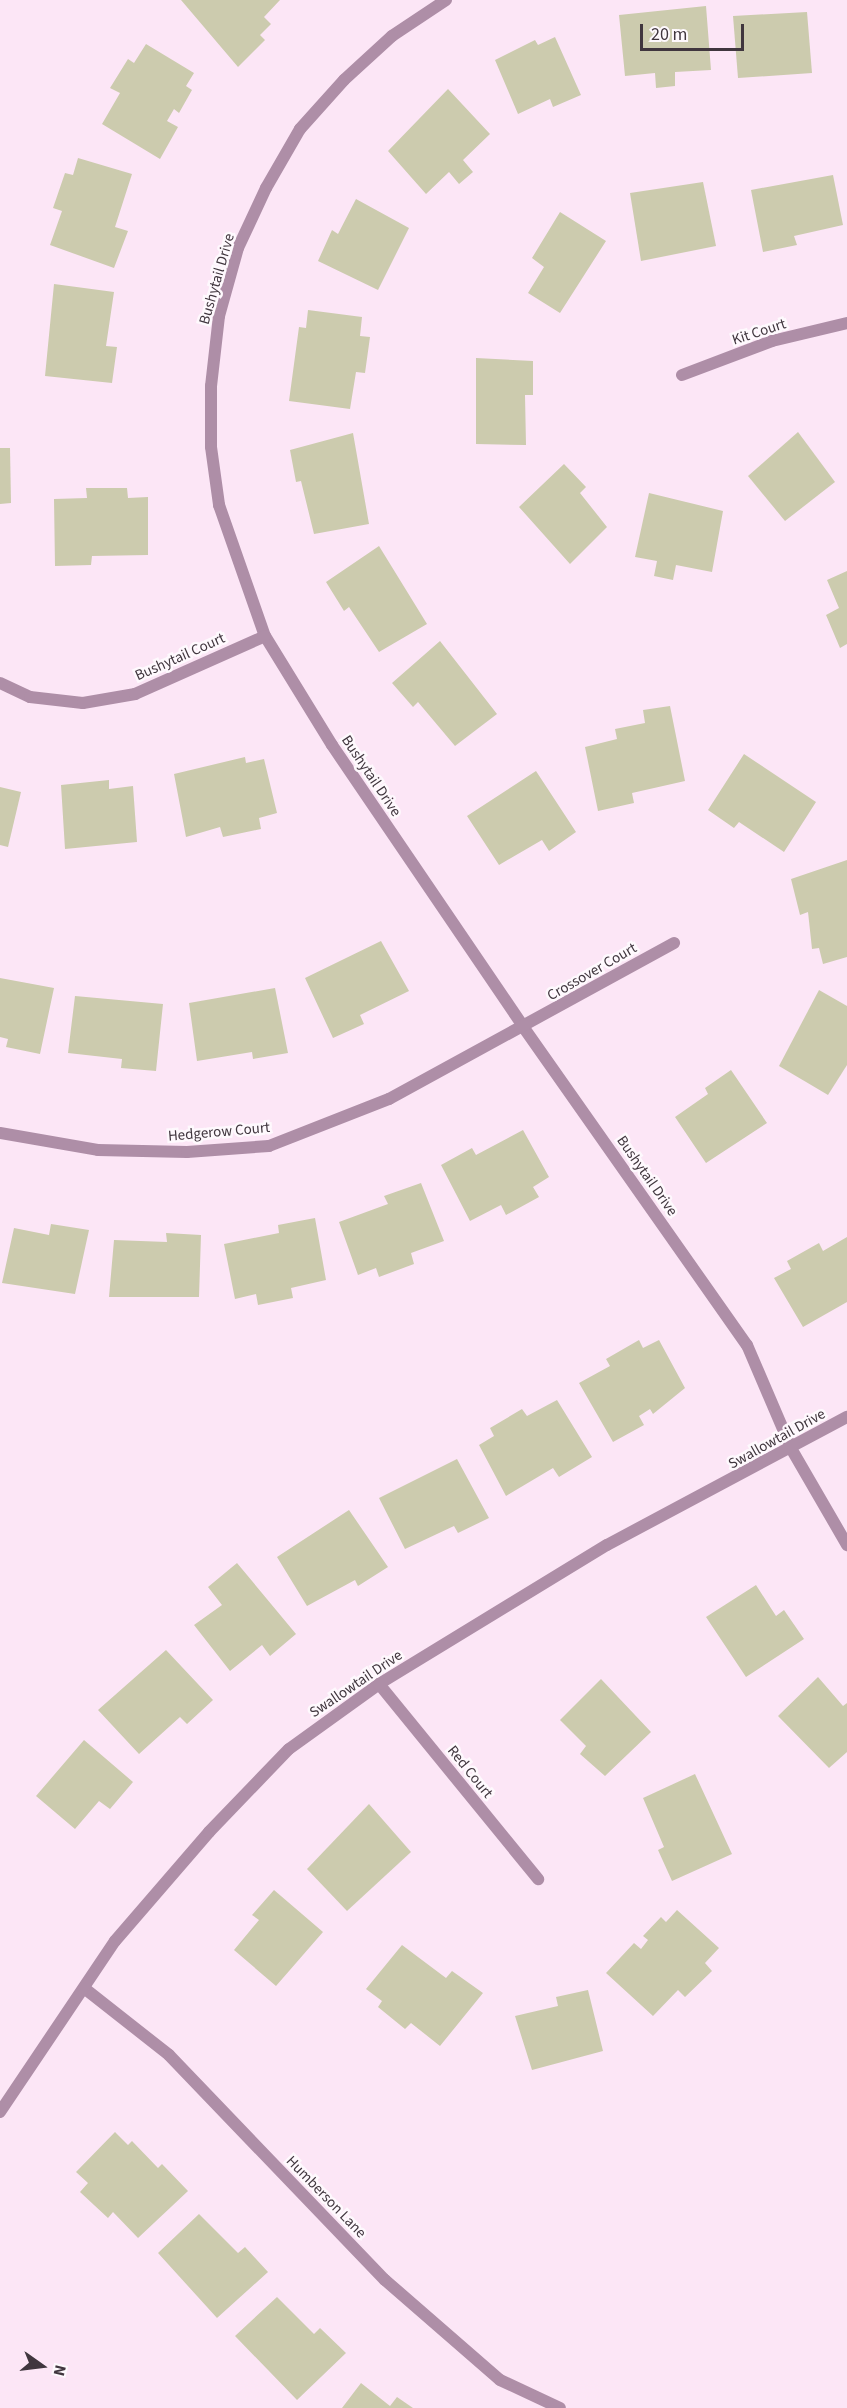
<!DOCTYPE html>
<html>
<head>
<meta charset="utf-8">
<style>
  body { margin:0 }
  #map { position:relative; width:847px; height:2408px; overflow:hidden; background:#fce6f6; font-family:"Source Sans 3",sans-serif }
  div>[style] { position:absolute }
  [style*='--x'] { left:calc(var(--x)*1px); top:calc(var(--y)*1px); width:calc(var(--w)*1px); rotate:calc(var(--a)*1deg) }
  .building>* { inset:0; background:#cccbae }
  .street>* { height:12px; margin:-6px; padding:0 6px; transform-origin:6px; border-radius:6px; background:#ae8ea7 }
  span { translate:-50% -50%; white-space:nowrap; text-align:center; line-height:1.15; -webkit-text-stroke:5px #fef9fd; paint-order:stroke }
  .street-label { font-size:15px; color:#40363e }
  .north { position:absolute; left:12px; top:2336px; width:60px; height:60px; -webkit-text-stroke:4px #fef9fd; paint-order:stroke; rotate:104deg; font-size:16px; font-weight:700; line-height:24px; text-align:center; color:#40363e }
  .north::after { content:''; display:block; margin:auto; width:21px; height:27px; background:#40363e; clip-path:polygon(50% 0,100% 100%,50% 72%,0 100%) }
  .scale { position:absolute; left:640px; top:24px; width:104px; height:27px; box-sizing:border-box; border:3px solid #40363e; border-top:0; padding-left:8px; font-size:18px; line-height:21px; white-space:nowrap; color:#40363e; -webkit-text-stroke:4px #fef9fd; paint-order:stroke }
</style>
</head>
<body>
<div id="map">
  <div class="building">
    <div style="clip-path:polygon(181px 0,280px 0,264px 17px,271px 24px,260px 35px,265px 40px,238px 67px)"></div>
    <div style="clip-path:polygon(706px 6px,711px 70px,675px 72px,675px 86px,656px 88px,655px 73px,625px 76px,619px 15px)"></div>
    <div style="clip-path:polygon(807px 12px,812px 73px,738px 78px,733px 16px)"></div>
    <div style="clip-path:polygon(555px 37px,581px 95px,553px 107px,550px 99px,518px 114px,495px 60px,535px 40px,538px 45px)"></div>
    <div style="clip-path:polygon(146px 44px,194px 73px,186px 86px,192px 90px,179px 113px,174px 109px,167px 121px,178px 127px,160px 159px,102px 124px,120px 93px,110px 88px,128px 59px,134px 63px)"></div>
    <div style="clip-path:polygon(448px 89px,490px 134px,463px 160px,473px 172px,459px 184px,449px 172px,426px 194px,388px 151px)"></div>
    <div style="clip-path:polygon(78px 158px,132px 174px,115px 227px,128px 231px,114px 268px,50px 245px,62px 211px,53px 208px,65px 173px,73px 175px)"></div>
    <div style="clip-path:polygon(833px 175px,843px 225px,794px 236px,797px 245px,763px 252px,751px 190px)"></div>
    <div style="clip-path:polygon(703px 182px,716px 246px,641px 261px,630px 193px)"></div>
    <div style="clip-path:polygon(356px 199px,409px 228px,378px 290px,318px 261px,332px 230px,338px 234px)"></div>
    <div style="clip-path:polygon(560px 212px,606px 241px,560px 313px,528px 293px,544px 267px,532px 258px)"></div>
    <div style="clip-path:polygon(54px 284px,114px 292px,106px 346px,117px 347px,112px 383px,45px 376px)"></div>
    <div style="clip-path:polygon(308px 310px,362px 317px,360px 336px,370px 337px,365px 373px,356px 372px,350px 409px,289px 401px,299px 327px,306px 328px)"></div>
    <div style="clip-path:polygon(476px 358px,533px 361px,533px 395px,525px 395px,526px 445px,476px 444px)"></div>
    <div style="clip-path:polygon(798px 432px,835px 482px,785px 521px,748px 476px)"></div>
    <div style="clip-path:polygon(353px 433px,369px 524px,314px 534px,301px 481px,296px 482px,290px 450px)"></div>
    <div style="clip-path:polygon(0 448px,10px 448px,11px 503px,0 504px)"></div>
    <div style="clip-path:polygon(564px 464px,586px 487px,580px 493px,607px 527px,570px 564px,519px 507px)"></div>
    <div style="clip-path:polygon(86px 488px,127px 488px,128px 498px,148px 497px,148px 555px,92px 556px,91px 565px,55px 566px,54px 499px,87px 498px)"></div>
    <div style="clip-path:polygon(649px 493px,723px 511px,712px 572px,676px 565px,673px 580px,654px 576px,657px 561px,635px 557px)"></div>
    <div style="clip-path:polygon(379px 546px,427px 624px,379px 652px,349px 607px,344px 611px,326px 582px)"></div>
    <div style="clip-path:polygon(847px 571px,847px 644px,840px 648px,826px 615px,839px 608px,827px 580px)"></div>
    <div style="clip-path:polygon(440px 641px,497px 714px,455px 746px,418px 702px,413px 707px,392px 683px)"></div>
    <div style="clip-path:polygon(670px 706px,685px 781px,632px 793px,634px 803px,598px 811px,585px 747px,617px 739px,615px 729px,645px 723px,643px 710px)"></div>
    <div style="clip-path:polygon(744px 754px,816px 802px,784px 852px,739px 822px,734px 828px,708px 810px)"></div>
    <div style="clip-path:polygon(245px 757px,246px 763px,264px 759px,277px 813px,259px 818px,261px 829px,223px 837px,220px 827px,186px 837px,174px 774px)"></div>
    <div style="clip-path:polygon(536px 771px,576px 832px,549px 851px,542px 840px,499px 865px,467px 816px)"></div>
    <div style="clip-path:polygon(109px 780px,109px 789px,133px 786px,137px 842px,65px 849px,61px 785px)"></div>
    <div style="clip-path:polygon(0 787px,21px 792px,8px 847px,0 845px)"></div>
    <div style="clip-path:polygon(847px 860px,847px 957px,823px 964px,819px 948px,812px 949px,808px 912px,800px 915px,791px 879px)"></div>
    <div style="clip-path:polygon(381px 941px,409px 991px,360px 1015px,364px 1024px,333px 1038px,305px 978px)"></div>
    <div style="clip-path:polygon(0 978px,54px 988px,40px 1054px,6px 1047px,8px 1039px,0 1037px)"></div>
    <div style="clip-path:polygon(275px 988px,288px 1053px,253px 1059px,252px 1052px,197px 1061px,189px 1003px)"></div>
    <div style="clip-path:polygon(819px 990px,847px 1006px,847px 1065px,828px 1095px,779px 1066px)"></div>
    <div style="clip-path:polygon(75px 996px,163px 1004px,156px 1071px,121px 1068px,122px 1059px,68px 1053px)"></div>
    <div style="clip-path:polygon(731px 1070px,767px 1123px,706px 1163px,675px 1117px,708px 1094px,705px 1088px)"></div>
    <div style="clip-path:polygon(523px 1130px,549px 1177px,533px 1187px,539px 1197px,506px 1215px,501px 1205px,470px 1221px,441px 1165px,472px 1148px,476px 1155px)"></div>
    <div style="clip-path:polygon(421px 1183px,444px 1241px,411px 1253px,414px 1264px,379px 1277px,376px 1268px,358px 1275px,339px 1222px,388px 1204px,384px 1196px)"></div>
    <div style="clip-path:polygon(315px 1218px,326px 1280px,291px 1288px,293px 1298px,258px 1305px,256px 1294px,235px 1299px,224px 1244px,279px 1233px,278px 1225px)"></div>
    <div style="clip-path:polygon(51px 1224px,89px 1230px,75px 1294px,2px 1283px,14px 1228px,49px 1235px)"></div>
    <div style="clip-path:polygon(166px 1233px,201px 1235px,199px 1297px,109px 1297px,114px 1240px,167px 1242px)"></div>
    <div style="clip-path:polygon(847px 1237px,847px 1302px,803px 1327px,774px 1278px,791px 1269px,787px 1261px,819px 1243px,823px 1251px)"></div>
    <div style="clip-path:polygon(639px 1340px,643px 1348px,659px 1340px,685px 1388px,653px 1414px,650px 1409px,639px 1416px,644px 1425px,613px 1442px,579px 1383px,610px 1366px,606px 1359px)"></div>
    <div style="clip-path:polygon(557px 1400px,592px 1457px,559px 1477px,553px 1468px,506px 1496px,479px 1445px,494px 1436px,490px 1428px,522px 1409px,527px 1416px)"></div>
    <div style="clip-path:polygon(457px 1459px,489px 1518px,458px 1533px,454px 1526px,405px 1549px,379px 1498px)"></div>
    <div style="clip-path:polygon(349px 1510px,388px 1567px,358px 1586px,355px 1580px,307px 1606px,277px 1557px)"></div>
    <div style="clip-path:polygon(237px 1563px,296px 1634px,270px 1656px,262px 1645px,230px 1671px,194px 1625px,222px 1605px,208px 1587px)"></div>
    <div style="clip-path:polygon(756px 1585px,776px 1616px,784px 1610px,804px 1639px,746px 1677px,706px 1617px)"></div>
    <div style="clip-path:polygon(166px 1650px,213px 1700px,187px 1724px,180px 1717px,139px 1754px,98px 1710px)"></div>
    <div style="clip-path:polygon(818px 1677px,843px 1706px,847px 1703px,847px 1752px,829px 1768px,778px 1716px)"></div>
    <div style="clip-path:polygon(601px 1679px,651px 1732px,605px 1776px,580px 1754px,586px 1746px,560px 1720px)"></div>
    <div style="clip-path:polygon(84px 1740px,133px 1782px,110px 1809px,99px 1801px,75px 1829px,36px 1796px)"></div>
    <div style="clip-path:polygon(695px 1774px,732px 1854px,672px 1881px,658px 1850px,664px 1847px,643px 1798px)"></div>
    <div style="clip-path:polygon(369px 1804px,411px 1852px,347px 1911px,307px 1869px)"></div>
    <div style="clip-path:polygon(274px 1890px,323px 1932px,276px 1986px,234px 1950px,259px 1920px,252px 1915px)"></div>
    <div style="clip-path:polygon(677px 1910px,719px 1948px,705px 1963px,712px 1971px,685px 1997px,678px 1990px,653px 2016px,606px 1973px,634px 1943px,641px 1949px,648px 1940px,643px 1936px,661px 1917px,666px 1922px)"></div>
    <div style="clip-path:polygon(402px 1945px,446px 1978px,452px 1971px,483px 1993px,440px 2046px,411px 2023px,405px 2029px,378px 2007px,382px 2001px,366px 1989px)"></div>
    <div style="clip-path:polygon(588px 1990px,603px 2051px,532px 2070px,515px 2016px,558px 2006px,556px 1997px)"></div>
    <div style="clip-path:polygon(115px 2132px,128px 2145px,132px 2141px,158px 2168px,162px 2164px,188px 2191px,138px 2238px,113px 2212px,108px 2218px,80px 2192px,88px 2183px,76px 2172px)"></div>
    <div style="clip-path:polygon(199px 2214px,238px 2253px,245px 2247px,268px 2272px,217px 2318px,158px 2253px)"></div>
    <div style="clip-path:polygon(277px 2297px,314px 2334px,320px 2328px,346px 2353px,297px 2400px,235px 2336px)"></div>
    <div style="clip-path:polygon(361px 2383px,390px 2406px,397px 2397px,413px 2408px,342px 2408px)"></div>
  </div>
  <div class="street">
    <div style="--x:446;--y:0;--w:65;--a:146.3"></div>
    <div style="--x:392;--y:36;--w:65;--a:137.5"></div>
    <div style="--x:344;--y:80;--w:66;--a:131.9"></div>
    <div style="--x:300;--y:129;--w:68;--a:120"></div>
    <div style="--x:266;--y:188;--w:66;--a:115"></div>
    <div style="--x:238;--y:248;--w:71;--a:105.6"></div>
    <div style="--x:219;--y:316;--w:70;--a:96.5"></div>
    <div style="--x:211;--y:386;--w:61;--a:90"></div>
    <div style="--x:211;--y:447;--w:59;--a:82.1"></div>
    <div style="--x:219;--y:505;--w:139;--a:70.7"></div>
    <div style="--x:265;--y:636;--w:128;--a:58.4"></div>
    <div style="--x:332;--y:745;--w:342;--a:55.8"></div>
    <div style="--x:524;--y:1028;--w:388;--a:54.9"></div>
    <div style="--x:747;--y:1345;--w:114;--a:66.8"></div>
    <div style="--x:792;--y:1450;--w:110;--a:59.9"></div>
    <div style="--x:682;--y:375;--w:96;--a:-20.7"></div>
    <div style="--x:772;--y:341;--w:77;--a:-13.5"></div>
    <div style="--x:0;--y:683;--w:33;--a:25"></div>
    <div style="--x:30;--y:697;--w:53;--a:6.5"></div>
    <div style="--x:83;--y:703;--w:53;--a:-9.8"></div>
    <div style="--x:135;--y:694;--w:142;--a:-24"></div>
    <div style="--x:0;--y:1133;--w:99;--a:9.8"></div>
    <div style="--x:98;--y:1150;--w:89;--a:1.3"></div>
    <div style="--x:187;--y:1152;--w:82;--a:-4.2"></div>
    <div style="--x:269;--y:1146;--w:129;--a:-21.4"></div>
    <div style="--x:389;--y:1099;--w:325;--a:-28.7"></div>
    <div style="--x:379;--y:1684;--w:252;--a:50.8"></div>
    <div style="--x:84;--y:1988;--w:108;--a:38.2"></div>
    <div style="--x:169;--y:2055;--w:312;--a:46.2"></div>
    <div style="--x:385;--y:2280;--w:152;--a:41"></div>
    <div style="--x:500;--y:2380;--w:66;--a:25"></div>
    <div style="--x:0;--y:2112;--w:206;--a:-56.1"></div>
    <div style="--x:115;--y:1941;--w:144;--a:-49.2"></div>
    <div style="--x:209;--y:1832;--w:115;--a:-46.1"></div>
    <div style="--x:289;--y:1749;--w:111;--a:-35.8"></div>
    <div style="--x:379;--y:1684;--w:267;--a:-31.4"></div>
    <div style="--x:607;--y:1545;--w:272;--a:-28.1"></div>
  </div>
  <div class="street-label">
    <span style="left:217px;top:279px;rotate:-74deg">Bushytail Drive</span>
    <span style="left:759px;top:332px;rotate:-18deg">Kit Court</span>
    <span style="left:180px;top:657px;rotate:-24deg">Bushytail Court</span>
    <span style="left:371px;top:776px;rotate:56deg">Bushytail Drive</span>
    <span style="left:592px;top:972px;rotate:-30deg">Crossover Court</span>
    <span style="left:219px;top:1132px;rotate:-5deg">Hedgerow Court</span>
    <span style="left:647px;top:1176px;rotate:55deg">Bushytail Drive</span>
    <span style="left:777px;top:1439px;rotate:-29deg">Swallowtail Drive</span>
    <span style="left:356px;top:1684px;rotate:-34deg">Swallowtail Drive</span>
    <span style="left:470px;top:1772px;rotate:51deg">Red Court</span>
    <span style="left:326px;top:2197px;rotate:46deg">Humberson Lane</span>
  </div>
  <div class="north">N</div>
  <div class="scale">20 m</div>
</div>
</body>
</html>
